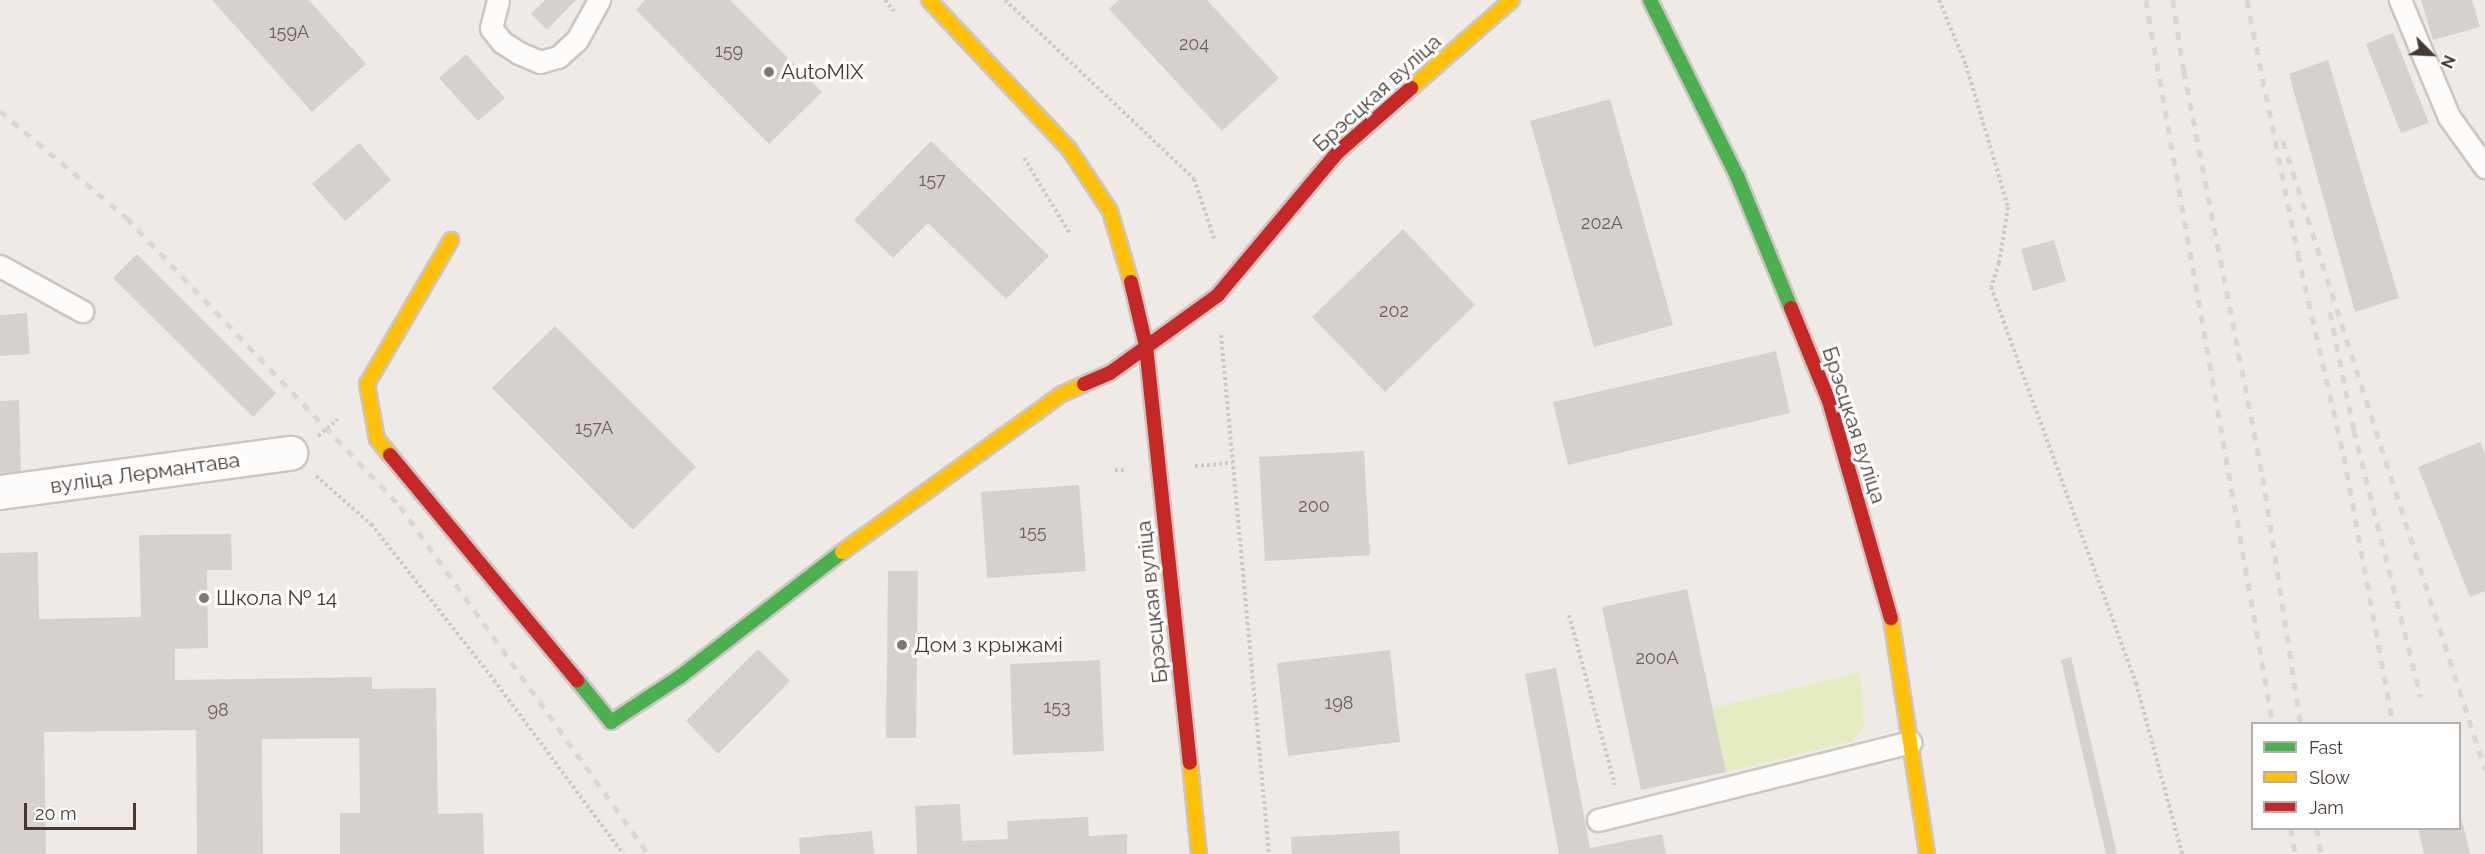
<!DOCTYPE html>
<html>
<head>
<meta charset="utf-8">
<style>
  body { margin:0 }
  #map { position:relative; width:2485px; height:854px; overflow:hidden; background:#efeae6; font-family:Raleway,sans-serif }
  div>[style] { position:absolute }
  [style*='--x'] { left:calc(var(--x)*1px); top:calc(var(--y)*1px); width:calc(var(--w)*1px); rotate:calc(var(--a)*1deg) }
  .green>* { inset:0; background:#e5ecc2 }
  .building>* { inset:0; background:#d7d1cd }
  .path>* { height:4px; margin-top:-2px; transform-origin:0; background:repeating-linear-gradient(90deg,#cec9c5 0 3px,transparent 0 6px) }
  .roads { filter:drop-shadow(2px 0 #cbc6c2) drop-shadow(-2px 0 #cbc6c2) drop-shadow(0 2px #cbc6c2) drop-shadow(0 -2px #cbc6c2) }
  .lane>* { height:21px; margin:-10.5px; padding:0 10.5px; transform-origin:10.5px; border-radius:10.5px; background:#fdfcfb }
  .street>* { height:33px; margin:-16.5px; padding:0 16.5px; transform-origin:16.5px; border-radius:16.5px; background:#fdfcfb }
  .fast>* { height:14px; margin:-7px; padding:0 7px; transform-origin:7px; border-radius:7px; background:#4caf50 }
  .slow>* { height:14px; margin:-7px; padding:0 7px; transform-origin:7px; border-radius:7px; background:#ffc107 }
  .jam>* { height:14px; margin:-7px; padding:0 7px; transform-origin:7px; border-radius:7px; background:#c62828 }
  .rail>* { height:4.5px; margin-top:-2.25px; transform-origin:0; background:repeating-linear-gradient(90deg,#d8d7d7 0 8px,transparent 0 16px) }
  .dots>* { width:16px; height:16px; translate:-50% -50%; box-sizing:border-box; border:3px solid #fff; border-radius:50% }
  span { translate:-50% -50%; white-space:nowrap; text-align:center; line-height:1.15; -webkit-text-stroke:6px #fff; paint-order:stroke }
  .number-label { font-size:18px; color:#6b605a }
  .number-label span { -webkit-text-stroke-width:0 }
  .poi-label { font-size:21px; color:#453932 }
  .left { translate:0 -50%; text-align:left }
  .street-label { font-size:21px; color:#453932 }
  .legend { position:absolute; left:2251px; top:722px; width:210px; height:108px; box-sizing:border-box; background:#fff; border:2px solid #b5b0ad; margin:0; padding:8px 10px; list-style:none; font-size:18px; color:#453932 }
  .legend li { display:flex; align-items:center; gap:12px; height:30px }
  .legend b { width:30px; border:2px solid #b5b0ad }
  .north { position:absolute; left:2401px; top:24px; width:60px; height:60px; -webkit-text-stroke:4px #fff; paint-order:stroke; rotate:114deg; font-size:16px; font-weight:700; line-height:24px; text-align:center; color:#453932 }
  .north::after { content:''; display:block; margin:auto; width:21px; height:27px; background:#453932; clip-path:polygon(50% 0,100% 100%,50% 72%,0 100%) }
  .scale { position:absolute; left:24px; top:803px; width:112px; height:27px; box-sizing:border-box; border:3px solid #453932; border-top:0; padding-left:8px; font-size:18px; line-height:21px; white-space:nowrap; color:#453932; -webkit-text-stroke:4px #fff; paint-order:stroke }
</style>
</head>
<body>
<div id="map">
  <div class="green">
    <div style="clip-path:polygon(1860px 672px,1864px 727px,1852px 741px,1726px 772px,1712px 708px)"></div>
  </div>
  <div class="building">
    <div style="clip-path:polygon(212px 0,309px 0,366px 64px,312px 112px)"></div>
    <div style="clip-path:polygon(545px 0,576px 0,547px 30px,531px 14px)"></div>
    <div style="clip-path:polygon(645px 0,730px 0,822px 92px,769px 144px,636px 10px)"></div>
    <div style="clip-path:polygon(1119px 0,1207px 0,1279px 78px,1222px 131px,1109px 9px)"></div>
    <div style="clip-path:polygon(2421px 0,2472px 0,2480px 27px,2433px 40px)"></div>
    <div style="clip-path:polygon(2393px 33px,2429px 123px,2401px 133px,2366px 44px)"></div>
    <div style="clip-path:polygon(466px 54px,505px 98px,478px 121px,439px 78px)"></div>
    <div style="clip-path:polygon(2328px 60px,2399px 298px,2355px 312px,2289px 74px)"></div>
    <div style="clip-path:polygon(1610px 99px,1673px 325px,1594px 347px,1530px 121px)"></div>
    <div style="clip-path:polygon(931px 141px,1049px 256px,1006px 299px,928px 223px,893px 258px,854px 220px)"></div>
    <div style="clip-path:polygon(359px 143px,391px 180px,345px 221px,312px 184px)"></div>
    <div style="clip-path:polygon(1403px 229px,1475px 305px,1385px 392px,1312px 317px)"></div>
    <div style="clip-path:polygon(2054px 240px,2066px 281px,2033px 291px,2021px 249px)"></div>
    <div style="clip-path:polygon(137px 254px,276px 393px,253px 417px,113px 278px)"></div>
    <div style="clip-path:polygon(27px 313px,30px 354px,0 356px,0 315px)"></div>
    <div style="clip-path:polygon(555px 326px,696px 467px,633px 530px,492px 388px)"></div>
    <div style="clip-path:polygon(1776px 351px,1790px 413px,1568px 465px,1553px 402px)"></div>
    <div style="clip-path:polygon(19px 400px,21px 472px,0 473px,0 401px)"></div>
    <div style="clip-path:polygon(2480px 442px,2485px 454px,2485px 591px,2470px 597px,2418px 467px)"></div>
    <div style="clip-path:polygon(1364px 451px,1370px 555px,1265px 561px,1259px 457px)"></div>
    <div style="clip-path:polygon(1079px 485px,1086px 571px,987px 578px,981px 492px)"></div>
    <div style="clip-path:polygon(231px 534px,232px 570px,207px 570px,208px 648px,175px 649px,175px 680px,372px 677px,372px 689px,436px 688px,438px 814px,483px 813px,484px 854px,340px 854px,340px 813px,360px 813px,359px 738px,262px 739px,263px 854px,197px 854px,196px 730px,44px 732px,46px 854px,0 854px,0 553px,38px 552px,39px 619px,141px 617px,139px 535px)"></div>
    <div style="clip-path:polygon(888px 571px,918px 571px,916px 738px,886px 738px)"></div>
    <div style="clip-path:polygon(1687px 589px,1726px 772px,1641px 790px,1602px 607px)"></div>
    <div style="clip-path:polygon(758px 649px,790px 681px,718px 754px,686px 721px)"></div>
    <div style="clip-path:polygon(1390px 650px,1400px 742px,1288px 756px,1277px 663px)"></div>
    <div style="clip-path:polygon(2071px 657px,2117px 854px,2106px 854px,2061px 660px)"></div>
    <div style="clip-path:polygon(1100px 660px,1104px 751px,1013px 755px,1010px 664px)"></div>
    <div style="clip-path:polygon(1556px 668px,1590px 848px,1662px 834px,1666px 854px,1559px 854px,1525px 674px)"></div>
    <div style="clip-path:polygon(960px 804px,962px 841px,1008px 839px,1007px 821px,1088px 817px,1089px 836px,1127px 834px,1127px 854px,917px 854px,915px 806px)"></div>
    <div style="clip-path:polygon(2460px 812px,2470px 854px,2424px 854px,2418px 828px,2460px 828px)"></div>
    <div style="clip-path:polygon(872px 831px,874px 854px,800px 854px,799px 838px)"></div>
    <div style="clip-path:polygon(1399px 831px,1400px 854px,1292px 854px,1291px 837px)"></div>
  </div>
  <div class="path">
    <div style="--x:885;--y:0;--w:14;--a:51"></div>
    <div style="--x:1005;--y:0;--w:260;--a:43.4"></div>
    <div style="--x:1194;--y:179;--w:65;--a:71.3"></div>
    <div style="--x:1939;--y:0;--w:70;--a:67.4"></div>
    <div style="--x:1966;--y:65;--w:148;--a:73.5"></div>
    <div style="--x:2008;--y:207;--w:57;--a:99.1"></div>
    <div style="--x:1999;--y:263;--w:25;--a:108"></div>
    <div style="--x:1991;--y:287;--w:422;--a:69.9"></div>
    <div style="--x:2136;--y:683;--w:177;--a:74.9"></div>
    <div style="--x:1024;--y:158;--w:89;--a:58.8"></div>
    <div style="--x:1221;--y:335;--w:521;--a:84.72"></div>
    <div style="--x:318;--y:436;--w:26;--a:-40"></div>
    <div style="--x:1195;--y:466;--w:38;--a:-5"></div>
    <div style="--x:1115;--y:470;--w:10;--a:0"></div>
    <div style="--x:316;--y:476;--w:73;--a:41.1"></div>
    <div style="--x:371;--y:524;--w:199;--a:51.7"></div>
    <div style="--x:494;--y:680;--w:217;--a:53.4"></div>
    <div style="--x:1569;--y:615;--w:176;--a:74.9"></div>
  </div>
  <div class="roads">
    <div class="lane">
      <div style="--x:498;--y:0;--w:29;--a:104"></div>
      <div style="--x:491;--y:28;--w:18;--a:52"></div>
      <div style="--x:502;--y:42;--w:20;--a:33"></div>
      <div style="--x:519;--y:53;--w:23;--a:23"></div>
      <div style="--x:540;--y:62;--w:19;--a:-16"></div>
      <div style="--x:558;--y:57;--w:25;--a:-42"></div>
      <div style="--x:577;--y:40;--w:46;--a:-61.2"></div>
      <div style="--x:2400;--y:0;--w:127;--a:67.3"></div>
      <div style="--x:2449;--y:117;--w:62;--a:54.2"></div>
      <div style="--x:0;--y:266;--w:94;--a:28.8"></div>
      <div style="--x:1598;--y:820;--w:322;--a:-14"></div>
    </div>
    <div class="street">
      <div style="--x:0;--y:492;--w:293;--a:-7.7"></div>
    </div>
    <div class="fast">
      <div style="--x:1650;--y:0;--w:196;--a:63.7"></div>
      <div style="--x:1737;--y:176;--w:143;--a:67.8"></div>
      <div style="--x:577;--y:680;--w:54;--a:51"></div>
      <div style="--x:611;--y:722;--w:84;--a:-33.3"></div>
      <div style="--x:681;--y:676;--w:203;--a:-37.6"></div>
    </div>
    <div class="slow">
      <div style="--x:929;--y:0;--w:204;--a:46.8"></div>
      <div style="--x:1069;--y:149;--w:74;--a:56.5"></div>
      <div style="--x:1110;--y:211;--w:74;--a:73.5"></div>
      <div style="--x:1411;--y:88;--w:134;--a:-41.1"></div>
      <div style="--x:390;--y:455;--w:21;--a:-129"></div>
      <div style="--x:377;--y:439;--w:56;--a:-100.3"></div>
      <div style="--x:367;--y:384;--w:167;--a:-59.7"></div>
      <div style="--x:842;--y:552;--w:271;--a:-35.7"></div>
      <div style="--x:1062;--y:394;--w:24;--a:-24"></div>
      <div style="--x:1891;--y:618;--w:239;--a:81.3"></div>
      <div style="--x:1190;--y:763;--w:91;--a:84.4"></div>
    </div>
    <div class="jam">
      <div style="--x:1131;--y:282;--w:66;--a:76.8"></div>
      <div style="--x:1146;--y:346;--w:419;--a:84"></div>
      <div style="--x:1791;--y:308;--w:100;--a:67.8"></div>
      <div style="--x:1829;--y:401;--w:226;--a:74.1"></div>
      <div style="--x:1084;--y:384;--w:28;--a:-23"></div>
      <div style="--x:1110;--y:373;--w:133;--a:-35.8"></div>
      <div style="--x:1218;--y:295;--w:188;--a:-50"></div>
      <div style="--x:1339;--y:151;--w:96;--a:-41.2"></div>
      <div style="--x:390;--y:455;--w:293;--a:50.3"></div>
    </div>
  </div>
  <div class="rail">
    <div style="--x:2146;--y:0;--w:735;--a:80.05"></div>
    <div style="--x:2173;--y:0;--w:72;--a:81.2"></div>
    <div style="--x:2184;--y:71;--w:414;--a:79"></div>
    <div style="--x:2263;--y:477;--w:250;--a:81.3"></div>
    <div style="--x:2247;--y:0;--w:259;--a:78.6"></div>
    <div style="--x:2298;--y:254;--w:207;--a:77.2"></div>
    <div style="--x:2344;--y:456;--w:272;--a:79.6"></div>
    <div style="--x:0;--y:111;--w:166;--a:40.1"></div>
    <div style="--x:127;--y:218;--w:397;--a:46.5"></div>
    <div style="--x:400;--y:506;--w:427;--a:54.5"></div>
    <div style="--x:2283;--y:141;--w:660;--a:72.17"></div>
    <div style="--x:2330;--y:312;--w:120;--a:78.5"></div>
    <div style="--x:2354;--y:430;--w:275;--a:75.9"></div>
    <div style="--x:2291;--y:828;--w:26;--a:81"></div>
    <div style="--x:2317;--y:828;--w:26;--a:81"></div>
  </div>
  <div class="dots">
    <div style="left:769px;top:72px;background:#807771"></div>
    <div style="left:204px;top:598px;background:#807771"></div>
    <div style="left:902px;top:645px;background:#807771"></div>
  </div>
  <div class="number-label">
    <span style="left:289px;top:32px">159А</span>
    <span style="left:1194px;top:44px">204</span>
    <span style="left:729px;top:51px">159</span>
    <span style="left:932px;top:180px">157</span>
    <span style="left:1602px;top:223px">202А</span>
    <span style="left:1394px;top:311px">202</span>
    <span style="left:594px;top:428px">157А</span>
    <span style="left:1314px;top:506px">200</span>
    <span style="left:1033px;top:532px">155</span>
    <span style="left:1657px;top:658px">200А</span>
    <span style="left:1339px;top:703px">198</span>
    <span style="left:1057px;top:707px">153</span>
    <span style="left:218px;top:710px">98</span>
  </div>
  <div class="poi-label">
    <span class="left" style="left:781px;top:72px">AutoMIX</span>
    <span class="left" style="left:216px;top:598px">Школа № 14</span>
    <span class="left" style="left:914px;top:645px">Дом з крыжамі</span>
  </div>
  <div class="street-label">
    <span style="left:1377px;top:93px;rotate:-42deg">Брэсцкая вуліца</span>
    <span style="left:1854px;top:425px;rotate:72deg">Брэсцкая вуліца</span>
    <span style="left:145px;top:473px;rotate:-8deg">вуліца Лермантава</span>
    <span style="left:1152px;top:602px;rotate:-96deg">Брэсцкая вуліца</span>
  </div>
  <ul class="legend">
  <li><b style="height:8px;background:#4caf50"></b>Fast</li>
  <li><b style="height:8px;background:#ffc107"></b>Slow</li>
  <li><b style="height:8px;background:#c62828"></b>Jam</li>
  </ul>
  <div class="north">N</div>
  <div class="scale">20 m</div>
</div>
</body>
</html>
